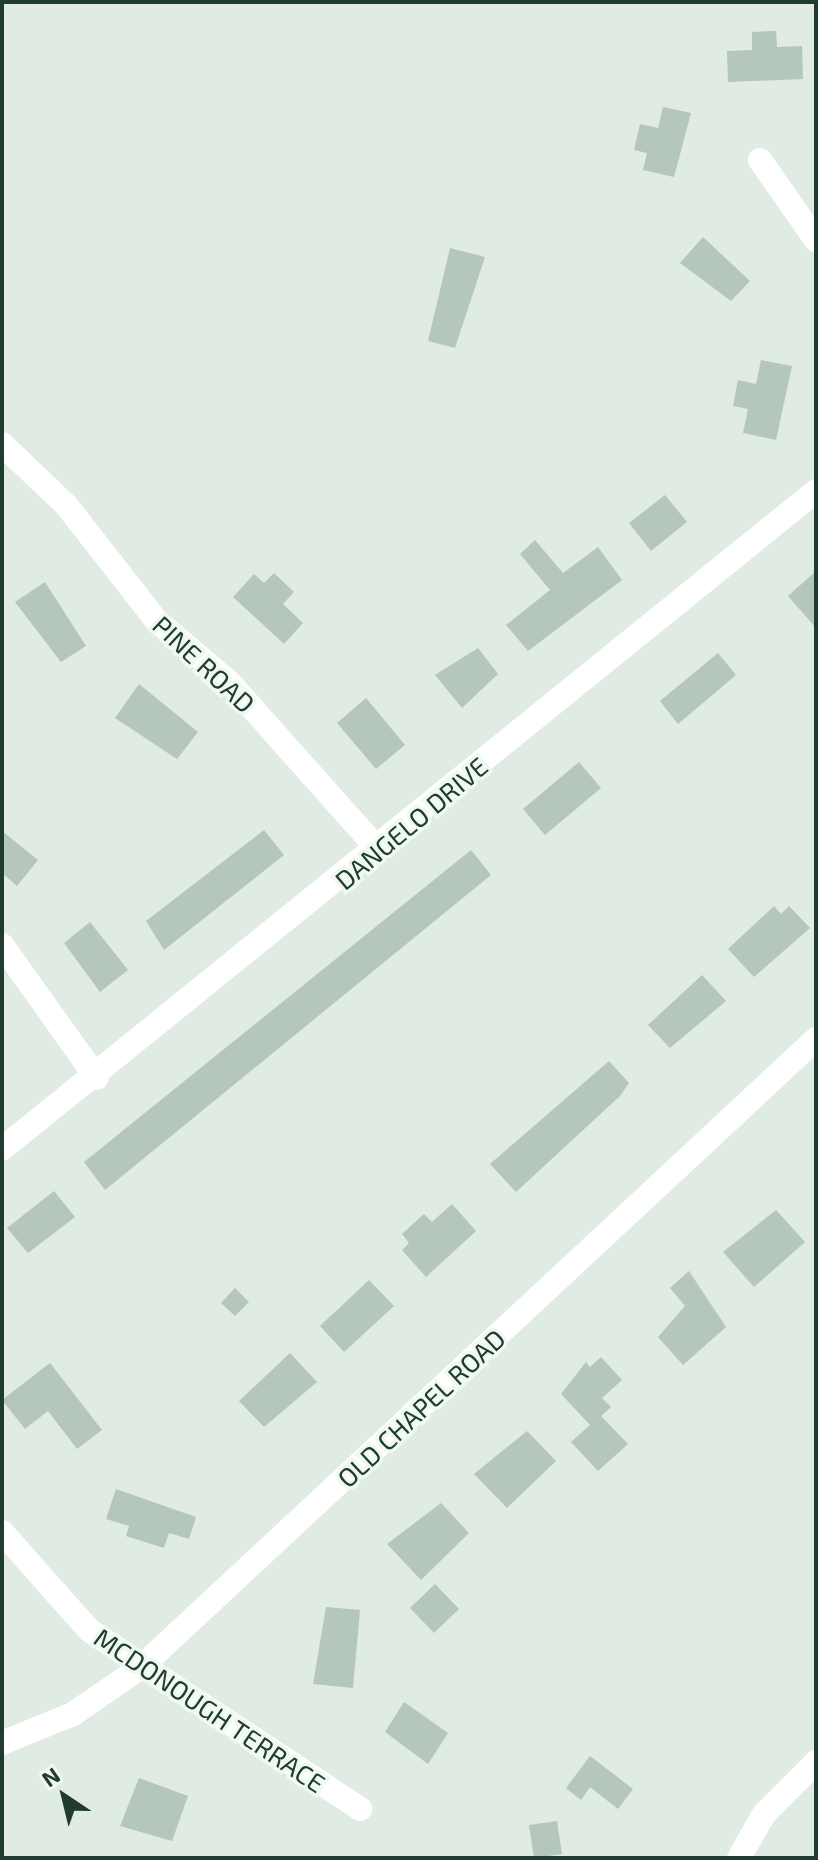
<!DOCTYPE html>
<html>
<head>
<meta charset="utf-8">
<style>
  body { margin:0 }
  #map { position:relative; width:818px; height:1860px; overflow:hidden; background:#dfebe3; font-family:"Exo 2",sans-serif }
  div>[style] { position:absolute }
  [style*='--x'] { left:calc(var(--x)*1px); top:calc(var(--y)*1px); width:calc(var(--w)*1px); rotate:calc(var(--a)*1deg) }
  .building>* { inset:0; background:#b5c6bc }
  .minor>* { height:24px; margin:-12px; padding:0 12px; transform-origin:12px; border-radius:12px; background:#fff }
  span { translate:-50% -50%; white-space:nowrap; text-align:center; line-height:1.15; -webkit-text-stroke:7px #f0f8f2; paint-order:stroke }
  .street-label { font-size:26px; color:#203c2e }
  .frame { position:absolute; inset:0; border:4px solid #203c2e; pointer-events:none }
  .north { position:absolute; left:24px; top:1756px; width:80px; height:80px; -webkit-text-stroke:6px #f0f8f2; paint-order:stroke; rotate:325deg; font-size:22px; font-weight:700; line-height:32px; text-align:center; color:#203c2e }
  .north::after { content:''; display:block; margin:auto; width:28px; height:36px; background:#203c2e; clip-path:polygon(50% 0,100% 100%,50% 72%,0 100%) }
</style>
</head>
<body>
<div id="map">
  <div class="building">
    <div style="clip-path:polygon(776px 31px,777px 47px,802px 46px,803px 79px,728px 82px,727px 51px,752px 50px,752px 32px)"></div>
    <div style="clip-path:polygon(663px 107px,691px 113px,674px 177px,643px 170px,647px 153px,634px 150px,640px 124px,658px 128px)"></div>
    <div style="clip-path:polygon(703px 237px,750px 281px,731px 301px,680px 263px)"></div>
    <div style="clip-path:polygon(450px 248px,485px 257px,455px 348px,428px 341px)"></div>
    <div style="clip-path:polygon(761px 360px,792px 366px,776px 440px,743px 433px,748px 409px,733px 406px,738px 380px,756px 384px)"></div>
    <div style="clip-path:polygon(665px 495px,687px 522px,651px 551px,629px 523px)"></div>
    <div style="clip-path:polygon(535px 540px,563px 573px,598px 547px,622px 580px,528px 651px,506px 625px,550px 590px,520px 554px)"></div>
    <div style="clip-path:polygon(816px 571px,816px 628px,788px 596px)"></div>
    <div style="clip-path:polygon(274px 573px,294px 592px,283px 604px,303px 623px,284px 644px,233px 597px,254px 574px,264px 583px)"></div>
    <div style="clip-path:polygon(45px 582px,86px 646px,61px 662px,15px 602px)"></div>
    <div style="clip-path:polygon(478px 648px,498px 674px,462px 708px,435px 675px)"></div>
    <div style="clip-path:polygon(718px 653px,736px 675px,678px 724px,660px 701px)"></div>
    <div style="clip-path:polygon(139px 684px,198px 732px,177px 759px,115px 718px)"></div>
    <div style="clip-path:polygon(366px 698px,405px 745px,376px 769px,337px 723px)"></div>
    <div style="clip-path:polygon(579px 762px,601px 788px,545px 835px,523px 809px)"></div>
    <div style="clip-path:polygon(264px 830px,284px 855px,164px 950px,146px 921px)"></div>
    <div style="clip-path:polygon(2px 831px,38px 860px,17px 886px,2px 873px)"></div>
    <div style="clip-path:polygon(471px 850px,491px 875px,105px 1190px,84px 1162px)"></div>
    <div style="clip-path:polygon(774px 906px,781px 914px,789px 906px,810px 928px,754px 977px,728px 949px)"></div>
    <div style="clip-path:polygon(90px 922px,128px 970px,100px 992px,64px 943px)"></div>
    <div style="clip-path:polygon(702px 975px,726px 1001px,670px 1048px,648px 1025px)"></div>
    <div style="clip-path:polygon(609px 1061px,629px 1083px,620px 1096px,516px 1192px,490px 1164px)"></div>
    <div style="clip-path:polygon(54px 1191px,75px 1217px,28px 1253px,7px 1228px)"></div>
    <div style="clip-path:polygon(452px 1204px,476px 1231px,426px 1277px,402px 1250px,409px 1243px,402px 1234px,424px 1214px,432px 1222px)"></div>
    <div style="clip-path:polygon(776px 1210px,805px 1242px,754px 1287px,723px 1252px)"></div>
    <div style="clip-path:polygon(689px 1271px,726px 1327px,683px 1365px,658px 1337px,685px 1306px,670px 1288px)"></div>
    <div style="clip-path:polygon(369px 1280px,394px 1306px,344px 1352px,320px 1326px)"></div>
    <div style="clip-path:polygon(235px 1288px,249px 1302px,235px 1316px,221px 1303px)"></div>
    <div style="clip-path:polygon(290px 1353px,317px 1382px,264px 1427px,239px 1401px)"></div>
    <div style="clip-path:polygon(601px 1357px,622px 1380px,602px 1398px,611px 1407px,601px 1416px,628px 1444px,598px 1471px,571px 1442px,590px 1425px,561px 1394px,586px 1362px,590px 1367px)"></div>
    <div style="clip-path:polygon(50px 1363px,102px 1430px,77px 1449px,48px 1411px,25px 1429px,2px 1400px)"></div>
    <div style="clip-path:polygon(527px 1431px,556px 1461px,507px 1508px,474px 1474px)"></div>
    <div style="clip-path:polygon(116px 1489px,196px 1517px,189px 1539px,169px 1533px,164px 1548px,126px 1536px,129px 1526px,106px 1519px)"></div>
    <div style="clip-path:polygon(441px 1503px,469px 1533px,421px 1580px,387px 1544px)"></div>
    <div style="clip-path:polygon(435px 1584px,459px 1609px,434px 1633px,410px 1608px)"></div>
    <div style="clip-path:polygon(326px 1607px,360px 1610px,353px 1688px,313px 1684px)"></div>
    <div style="clip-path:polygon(404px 1702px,448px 1733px,428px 1764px,385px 1732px)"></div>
    <div style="clip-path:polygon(590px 1756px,633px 1789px,618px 1809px,590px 1787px,581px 1800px,566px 1788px)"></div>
    <div style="clip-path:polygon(139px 1778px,188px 1796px,172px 1841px,120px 1826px)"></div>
    <div style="clip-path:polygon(557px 1821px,562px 1854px,534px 1858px,529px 1825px)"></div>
  </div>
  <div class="minor">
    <div style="--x:760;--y:160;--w:98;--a:55"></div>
    <div style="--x:2;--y:444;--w:90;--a:43.6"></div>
    <div style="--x:67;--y:506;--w:146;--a:52"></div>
    <div style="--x:157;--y:621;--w:94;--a:40.3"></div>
    <div style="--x:229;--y:682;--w:221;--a:48.3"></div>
    <div style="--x:2;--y:945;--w:163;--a:54.5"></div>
    <div style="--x:2;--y:1149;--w:1047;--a:-38.95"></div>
    <div style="--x:2;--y:1532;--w:131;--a:48.4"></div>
    <div style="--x:89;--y:1630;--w:325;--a:33.4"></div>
    <div style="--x:2;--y:1743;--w:77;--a:-22.2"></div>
    <div style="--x:73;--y:1714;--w:81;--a:-34.5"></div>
    <div style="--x:140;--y:1668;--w:923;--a:-42.94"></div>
    <div style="--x:739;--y:1858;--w:51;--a:-60.4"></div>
    <div style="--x:764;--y:1814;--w:74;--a:-45"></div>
  </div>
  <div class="street-label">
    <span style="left:204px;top:664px;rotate:43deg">PINE ROAD</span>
    <span style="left:411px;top:823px;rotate:-40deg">DANGELO DRIVE</span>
    <span style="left:421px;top:1408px;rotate:-43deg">OLD CHAPEL ROAD</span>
    <span style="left:210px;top:1710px;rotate:34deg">MCDONOUGH TERRACE</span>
  </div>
  <div class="frame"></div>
  <div class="north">N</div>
</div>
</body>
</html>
